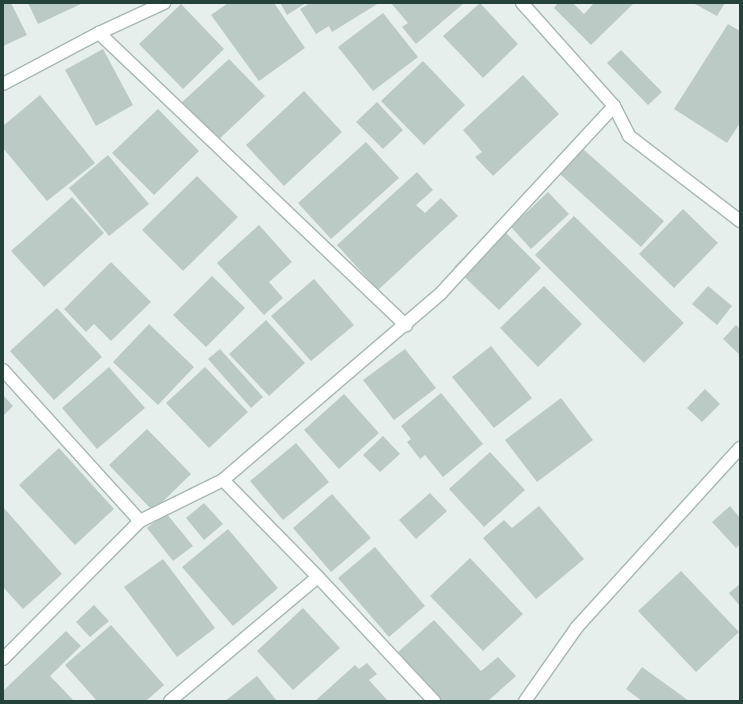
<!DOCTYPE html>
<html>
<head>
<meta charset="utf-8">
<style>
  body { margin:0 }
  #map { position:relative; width:743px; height:704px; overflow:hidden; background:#e6efeb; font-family:Helvetica,sans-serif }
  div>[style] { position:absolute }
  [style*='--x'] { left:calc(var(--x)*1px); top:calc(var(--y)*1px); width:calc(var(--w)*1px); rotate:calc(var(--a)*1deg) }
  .building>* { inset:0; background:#bbcac4 }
  .roads { filter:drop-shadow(1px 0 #a8b8b2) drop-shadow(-1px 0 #a8b8b2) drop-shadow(0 1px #a8b8b2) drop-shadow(0 -1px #a8b8b2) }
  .street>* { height:12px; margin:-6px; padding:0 6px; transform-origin:6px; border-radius:6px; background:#fff }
  .secondary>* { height:12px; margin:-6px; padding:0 6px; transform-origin:6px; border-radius:6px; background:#fff }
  span { translate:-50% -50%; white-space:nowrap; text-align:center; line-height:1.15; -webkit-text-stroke:4px #f7fbf9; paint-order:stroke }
  .frame { position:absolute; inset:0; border:4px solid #24423a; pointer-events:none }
</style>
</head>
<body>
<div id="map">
  <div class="building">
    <div style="clip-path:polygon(3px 3px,11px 3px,27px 35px,3px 46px)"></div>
    <div style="clip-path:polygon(28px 3px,83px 3px,38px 24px)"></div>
    <div style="clip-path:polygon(228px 3px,274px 3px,305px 48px,259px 81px,211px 15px)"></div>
    <div style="clip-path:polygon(280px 3px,306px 3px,287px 15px)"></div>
    <div style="clip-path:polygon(310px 3px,379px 3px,332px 32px,329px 26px,316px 34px,300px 9px)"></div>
    <div style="clip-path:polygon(391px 3px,464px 3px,416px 44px,402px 27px,408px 23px)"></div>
    <div style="clip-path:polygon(480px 3px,518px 44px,483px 78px,443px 36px)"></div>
    <div style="clip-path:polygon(558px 3px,573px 3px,584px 14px,594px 3px,634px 3px,591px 45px,554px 8px)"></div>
    <div style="clip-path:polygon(693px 3px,725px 3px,717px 16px)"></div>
    <div style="clip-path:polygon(181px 4px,224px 49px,183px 89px,139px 44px)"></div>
    <div style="clip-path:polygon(383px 13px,418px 57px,373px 91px,338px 47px)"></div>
    <div style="clip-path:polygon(728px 24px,740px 31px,740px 123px,727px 143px,674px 109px)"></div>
    <div style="clip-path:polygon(103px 49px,133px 105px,96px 126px,65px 70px)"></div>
    <div style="clip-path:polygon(621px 50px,662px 92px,648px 105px,607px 63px)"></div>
    <div style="clip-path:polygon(229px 59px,265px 96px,216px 142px,180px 104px)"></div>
    <div style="clip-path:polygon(423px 61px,465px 105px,424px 145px,381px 101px)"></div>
    <div style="clip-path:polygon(523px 75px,559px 114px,493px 176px,475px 157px,482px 152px,463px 130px)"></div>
    <div style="clip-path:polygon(304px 91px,342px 132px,284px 186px,246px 145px)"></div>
    <div style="clip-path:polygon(40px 95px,95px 163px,47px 201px,3px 148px,3px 126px)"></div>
    <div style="clip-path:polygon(377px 102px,403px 130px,383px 149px,356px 122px)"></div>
    <div style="clip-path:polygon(158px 109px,199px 151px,154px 195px,112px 153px)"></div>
    <div style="clip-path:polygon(574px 141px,664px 221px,641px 247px,551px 166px)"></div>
    <div style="clip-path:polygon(366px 142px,399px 178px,331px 239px,298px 203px)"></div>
    <div style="clip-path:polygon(108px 155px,149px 204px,109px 236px,69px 188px)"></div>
    <div style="clip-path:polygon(417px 172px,433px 190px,416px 205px,425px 213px,441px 198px,458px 216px,378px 290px,337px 245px)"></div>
    <div style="clip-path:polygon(197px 176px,238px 217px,183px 271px,142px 230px)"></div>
    <div style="clip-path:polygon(548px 192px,569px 214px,531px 249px,511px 227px)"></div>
    <div style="clip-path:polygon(72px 197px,104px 233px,44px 287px,11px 251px)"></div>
    <div style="clip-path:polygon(683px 209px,718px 243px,674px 288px,639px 254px)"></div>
    <div style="clip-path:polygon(574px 216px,684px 323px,644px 363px,535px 255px)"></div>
    <div style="clip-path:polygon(497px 224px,541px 268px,499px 310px,454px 267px)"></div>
    <div style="clip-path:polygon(259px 225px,292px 262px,269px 282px,283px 298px,264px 315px,217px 263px)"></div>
    <div style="clip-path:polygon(111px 262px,151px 302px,111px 341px,94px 324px,86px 332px,64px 309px)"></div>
    <div style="clip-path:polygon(212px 276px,245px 308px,206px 347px,173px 315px)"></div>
    <div style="clip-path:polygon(314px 279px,354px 325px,311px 361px,271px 316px)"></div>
    <div style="clip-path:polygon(544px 286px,582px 324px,538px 367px,500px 328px)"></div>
    <div style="clip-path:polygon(708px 286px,732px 306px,717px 325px,692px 304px)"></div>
    <div style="clip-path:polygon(57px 308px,102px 357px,54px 400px,10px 351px)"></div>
    <div style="clip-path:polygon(266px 320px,305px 363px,269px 396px,229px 354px)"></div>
    <div style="clip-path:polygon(149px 324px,194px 367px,158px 405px,113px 362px)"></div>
    <div style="clip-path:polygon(736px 325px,740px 329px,740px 355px,723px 339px)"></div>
    <div style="clip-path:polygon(491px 346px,532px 398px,494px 428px,452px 377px)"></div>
    <div style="clip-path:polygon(220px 349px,263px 397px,251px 408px,208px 359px)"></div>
    <div style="clip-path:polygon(405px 349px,436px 388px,394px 420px,363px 380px)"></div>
    <div style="clip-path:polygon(109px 367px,145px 408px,97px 449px,62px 408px)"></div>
    <div style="clip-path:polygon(205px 367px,248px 412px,209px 448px,166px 403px)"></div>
    <div style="clip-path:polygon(705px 389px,720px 404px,702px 422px,687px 408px)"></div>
    <div style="clip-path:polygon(441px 393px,483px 444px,443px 477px,425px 455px,420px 459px,407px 442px,411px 439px,401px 426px)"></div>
    <div style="clip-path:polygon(344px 394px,379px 433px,339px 469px,304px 430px)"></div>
    <div style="clip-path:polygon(3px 395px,13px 406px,3px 416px)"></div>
    <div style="clip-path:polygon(561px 398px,593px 440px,537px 482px,505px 440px)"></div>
    <div style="clip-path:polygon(147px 429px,191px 474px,153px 511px,109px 465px)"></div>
    <div style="clip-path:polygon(383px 436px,400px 454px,380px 472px,363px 455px)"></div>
    <div style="clip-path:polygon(296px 443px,329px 482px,283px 520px,250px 481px)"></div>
    <div style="clip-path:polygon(59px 448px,114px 509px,75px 545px,19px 485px)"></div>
    <div style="clip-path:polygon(490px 452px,525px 490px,484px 527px,449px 489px)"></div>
    <div style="clip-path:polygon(430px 493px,447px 511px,416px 539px,399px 520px)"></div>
    <div style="clip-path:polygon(332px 494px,371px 538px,331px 572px,293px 528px)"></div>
    <div style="clip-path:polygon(204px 503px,223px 524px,204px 540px,186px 518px)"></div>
    <div style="clip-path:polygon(539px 506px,584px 559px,536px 599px,483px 538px,504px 520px,512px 528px)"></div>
    <div style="clip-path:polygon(730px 506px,740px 518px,740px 544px,736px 548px,712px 522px)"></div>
    <div style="clip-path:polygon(3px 507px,62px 574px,23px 609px,3px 587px)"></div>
    <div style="clip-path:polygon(166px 513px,193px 546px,173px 561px,147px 528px)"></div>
    <div style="clip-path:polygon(228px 529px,278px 588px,233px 626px,182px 567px)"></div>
    <div style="clip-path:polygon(375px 547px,425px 606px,389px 637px,338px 578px)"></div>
    <div style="clip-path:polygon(470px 558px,523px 614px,483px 651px,430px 596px)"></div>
    <div style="clip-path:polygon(163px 559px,215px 628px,177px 657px,124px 587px)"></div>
    <div style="clip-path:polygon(681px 571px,739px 632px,696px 672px,638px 611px)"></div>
    <div style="clip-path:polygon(740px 584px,740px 606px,729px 593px)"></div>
    <div style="clip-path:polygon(94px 605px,109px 621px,90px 637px,76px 622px)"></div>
    <div style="clip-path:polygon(303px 608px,340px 648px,293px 690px,257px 651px)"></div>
    <div style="clip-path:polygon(434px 620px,481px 671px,498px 657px,516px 676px,488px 701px,442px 701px,398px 652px)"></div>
    <div style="clip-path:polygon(111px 625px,164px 685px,146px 701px,97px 701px,65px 665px)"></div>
    <div style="clip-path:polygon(66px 631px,81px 646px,50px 676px,74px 701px,3px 701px,3px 691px)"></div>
    <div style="clip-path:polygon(367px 663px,377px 674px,369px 680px,388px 701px,315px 701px,355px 665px,359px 669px)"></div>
    <div style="clip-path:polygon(642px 667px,689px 701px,642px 701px,626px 689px)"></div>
    <div style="clip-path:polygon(257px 676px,277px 701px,225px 701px)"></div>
  </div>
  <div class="roads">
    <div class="street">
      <div style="--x:99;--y:33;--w:424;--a:43.6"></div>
      <div style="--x:3;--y:84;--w:109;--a:-28"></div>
      <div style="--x:99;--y:33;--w:72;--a:-24.8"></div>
      <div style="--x:3;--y:370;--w:204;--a:47.8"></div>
      <div style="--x:223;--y:480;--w:136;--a:45.6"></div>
      <div style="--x:318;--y:577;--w:170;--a:46.9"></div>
      <div style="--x:3;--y:659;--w:194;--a:-45.2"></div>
      <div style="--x:140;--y:521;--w:93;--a:-26.3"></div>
      <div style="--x:223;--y:480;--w:287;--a:-40.6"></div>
      <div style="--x:441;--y:293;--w:255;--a:-47.2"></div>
      <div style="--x:170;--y:701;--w:193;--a:-40"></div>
    </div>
    <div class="secondary">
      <div style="--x:522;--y:3;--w:138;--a:48.2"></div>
      <div style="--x:614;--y:106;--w:34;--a:63"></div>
      <div style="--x:629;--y:136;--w:140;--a:37.4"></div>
      <div style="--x:525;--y:701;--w:90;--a:-54.9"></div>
      <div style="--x:577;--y:627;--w:242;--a:-47.7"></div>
    </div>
  </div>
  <div class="frame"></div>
</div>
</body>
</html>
